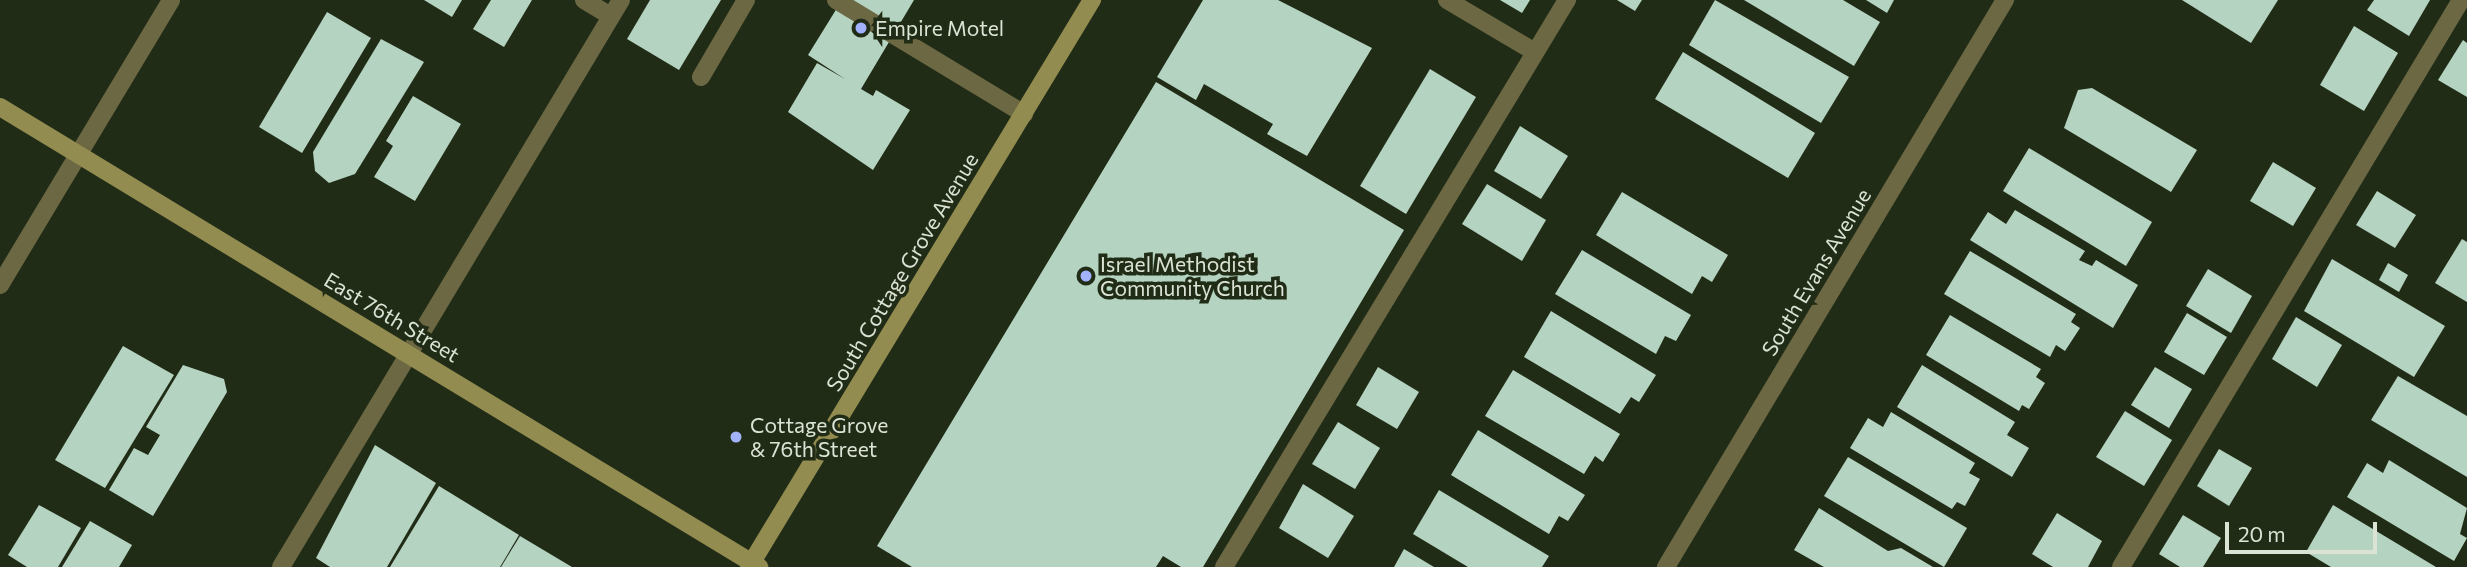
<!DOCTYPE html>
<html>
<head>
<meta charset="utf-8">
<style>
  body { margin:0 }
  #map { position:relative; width:2467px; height:567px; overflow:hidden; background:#212c17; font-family:Commissioner,sans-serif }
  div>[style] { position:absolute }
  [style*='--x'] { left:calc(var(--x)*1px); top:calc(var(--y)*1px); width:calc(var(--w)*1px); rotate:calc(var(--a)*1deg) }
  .building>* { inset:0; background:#b4d3c1 }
  .lane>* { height:18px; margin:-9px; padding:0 9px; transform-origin:9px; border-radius:9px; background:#6c6843 }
  .street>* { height:18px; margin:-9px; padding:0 9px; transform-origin:9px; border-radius:9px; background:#6c6843 }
  .secondary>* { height:18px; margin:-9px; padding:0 9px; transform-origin:9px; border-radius:9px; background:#938c50 }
  .dots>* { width:19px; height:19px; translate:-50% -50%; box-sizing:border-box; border:4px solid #212c17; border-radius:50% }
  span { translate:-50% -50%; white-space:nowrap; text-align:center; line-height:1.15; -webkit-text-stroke:7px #212c17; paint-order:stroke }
  .poi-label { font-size:21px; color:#dbe3d5 }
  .left { translate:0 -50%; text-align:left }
  .street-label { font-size:21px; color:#dbe3d5 }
  .scale { position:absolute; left:2225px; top:522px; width:152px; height:32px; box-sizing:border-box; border:4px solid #dbe3d5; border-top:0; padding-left:9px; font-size:21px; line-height:24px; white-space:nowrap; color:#dbe3d5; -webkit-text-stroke:5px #212c17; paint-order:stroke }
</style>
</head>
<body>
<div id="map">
  <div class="building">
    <div style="clip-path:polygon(424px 0,462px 0,452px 17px)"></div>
    <div style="clip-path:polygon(491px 0,532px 0,504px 47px,473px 29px)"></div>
    <div style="clip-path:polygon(650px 0,721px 0,679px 70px,627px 39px)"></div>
    <div style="clip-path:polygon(842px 0,914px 0,861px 89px,873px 96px,876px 90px,910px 110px,873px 170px,788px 112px,817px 63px,845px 79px,808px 55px)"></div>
    <div style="clip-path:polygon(1203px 0,1278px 0,1372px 48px,1307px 156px,1267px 134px,1273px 124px,1204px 84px,1196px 100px,1157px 77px)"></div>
    <div style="clip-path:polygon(1500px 0,1530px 0,1522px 13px)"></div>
    <div style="clip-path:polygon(1617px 0,1642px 0,1635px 11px)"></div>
    <div style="clip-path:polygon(1715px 0,1849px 77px,1821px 123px,1689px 45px)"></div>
    <div style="clip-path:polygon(1744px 0,1843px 0,1880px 22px,1854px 66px)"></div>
    <div style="clip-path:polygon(1866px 0,1894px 0,1887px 13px)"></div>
    <div style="clip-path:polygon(2182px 0,2278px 0,2251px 43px)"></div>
    <div style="clip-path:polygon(2374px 0,2430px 0,2409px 36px,2367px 10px)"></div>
    <div style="clip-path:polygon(327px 12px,371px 38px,302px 153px,259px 127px)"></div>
    <div style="clip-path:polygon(2354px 26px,2398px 53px,2364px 111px,2320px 85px)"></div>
    <div style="clip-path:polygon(381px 39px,424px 62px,355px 174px,329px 183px,315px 171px,313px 152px)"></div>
    <div style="clip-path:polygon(2463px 40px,2467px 43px,2467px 97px,2438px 80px)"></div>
    <div style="clip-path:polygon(1683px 52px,1815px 133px,1788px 178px,1655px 99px)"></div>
    <div style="clip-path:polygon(1430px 69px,1476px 97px,1406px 214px,1360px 186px)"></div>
    <div style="clip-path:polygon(1156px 82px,1404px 230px,1203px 567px,1181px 567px,1163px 556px,1156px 567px,912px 567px,877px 546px)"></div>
    <div style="clip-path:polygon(2092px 88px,2197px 150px,2171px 192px,2064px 128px,2078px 90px)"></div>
    <div style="clip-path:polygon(413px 96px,461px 124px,415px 201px,374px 177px,393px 146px,386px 141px)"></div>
    <div style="clip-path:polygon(1520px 126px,1568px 156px,1541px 199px,1494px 171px)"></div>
    <div style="clip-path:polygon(2029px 148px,2152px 222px,2126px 266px,2003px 191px)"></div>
    <div style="clip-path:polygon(2273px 162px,2316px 188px,2293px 226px,2250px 201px)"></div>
    <div style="clip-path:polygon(1487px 184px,1546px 220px,1522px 261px,1462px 224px)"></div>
    <div style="clip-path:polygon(2377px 191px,2416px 215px,2395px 248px,2356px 225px)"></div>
    <div style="clip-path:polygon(1622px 192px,1728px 255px,1712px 282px,1702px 276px,1692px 294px,1596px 235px)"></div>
    <div style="clip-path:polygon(2015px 210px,2085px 251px,2079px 260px,2092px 266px,2096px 260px,2138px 285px,2113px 328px,1970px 240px,1988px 212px,2006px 224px)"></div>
    <div style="clip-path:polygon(2462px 239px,2467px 242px,2467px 302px,2435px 283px)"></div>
    <div style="clip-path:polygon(1582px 250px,1691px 315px,1676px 341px,1665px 336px,1656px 354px,1555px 294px)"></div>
    <div style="clip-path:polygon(1970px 251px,2076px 314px,2071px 322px,2080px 328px,2065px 351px,2056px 345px,2050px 357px,1944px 294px)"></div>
    <div style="clip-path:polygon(2332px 259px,2445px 326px,2414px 377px,2304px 311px)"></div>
    <div style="clip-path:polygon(2388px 263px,2408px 275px,2399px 292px,2379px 280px)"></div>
    <div style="clip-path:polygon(2208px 269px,2252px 296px,2231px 333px,2186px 306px)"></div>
    <div style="clip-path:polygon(1551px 311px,1656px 375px,1639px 402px,1631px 397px,1620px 414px,1524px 357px)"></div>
    <div style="clip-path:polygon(2187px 313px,2227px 337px,2204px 375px,2164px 352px)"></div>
    <div style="clip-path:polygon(1950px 315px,2041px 369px,2036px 377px,2045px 383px,2029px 409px,2022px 405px,2019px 411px,1926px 355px)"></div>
    <div style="clip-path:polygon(2296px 317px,2342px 345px,2317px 387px,2272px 359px)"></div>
    <div style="clip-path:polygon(123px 346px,174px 375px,105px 488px,55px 460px)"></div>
    <div style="clip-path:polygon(183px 365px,224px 379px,227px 392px,153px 516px,109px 490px,134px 448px,148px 455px,160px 435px,146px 427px)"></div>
    <div style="clip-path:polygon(1922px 365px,2015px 422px,2007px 435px,2029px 448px,2012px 477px,1897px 407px)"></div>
    <div style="clip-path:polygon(1378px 367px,1419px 392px,1397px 429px,1356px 405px)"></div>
    <div style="clip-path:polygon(2155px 367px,2192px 389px,2169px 428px,2131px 405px)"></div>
    <div style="clip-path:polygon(1513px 370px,1620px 434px,1603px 462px,1595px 456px,1584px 474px,1485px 416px)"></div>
    <div style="clip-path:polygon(2398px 376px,2467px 416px,2467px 477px,2371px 420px)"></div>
    <div style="clip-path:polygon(2125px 411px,2172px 440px,2144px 486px,2096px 457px)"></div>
    <div style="clip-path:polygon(1891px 412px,1975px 463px,1969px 473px,1980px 479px,1965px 506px,1957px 502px,1952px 509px,1850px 448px,1868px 418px,1883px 427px)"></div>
    <div style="clip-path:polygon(1338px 422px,1380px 448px,1355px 489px,1312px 464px)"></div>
    <div style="clip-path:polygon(1478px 430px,1585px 495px,1568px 521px,1559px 516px,1549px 534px,1451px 475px)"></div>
    <div style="clip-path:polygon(375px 445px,436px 483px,387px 567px,330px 567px,316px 558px)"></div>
    <div style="clip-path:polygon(2219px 449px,2252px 468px,2229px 506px,2197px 486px)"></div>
    <div style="clip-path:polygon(1848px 457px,1967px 528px,1944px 567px,1824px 496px)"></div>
    <div style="clip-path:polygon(2389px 460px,2467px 508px,2460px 534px,2467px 538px,2454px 561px,2347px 497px,2367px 463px,2383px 473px)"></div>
    <div style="clip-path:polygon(1303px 484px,1354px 516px,1328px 558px,1279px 528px)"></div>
    <div style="clip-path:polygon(439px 486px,519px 535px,500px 567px,390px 567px)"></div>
    <div style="clip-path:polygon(1439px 490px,1549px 556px,1542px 567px,1468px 567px,1413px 534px)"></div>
    <div style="clip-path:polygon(39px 505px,81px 528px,58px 567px,27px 567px,8px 555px)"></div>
    <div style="clip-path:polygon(2333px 505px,2436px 567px,2331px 567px,2306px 552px)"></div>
    <div style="clip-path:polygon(1819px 508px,1888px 551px,1901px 548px,1933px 567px,1824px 567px,1794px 550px)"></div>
    <div style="clip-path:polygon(2057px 513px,2102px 541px,2088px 567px,2053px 567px,2032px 554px)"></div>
    <div style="clip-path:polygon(2183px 515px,2221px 538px,2203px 567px,2180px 567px,2159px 554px)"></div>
    <div style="clip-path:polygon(90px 521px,132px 545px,119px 567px,62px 567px)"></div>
    <div style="clip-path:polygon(520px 536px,572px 567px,501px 567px)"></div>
    <div style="clip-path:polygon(1404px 549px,1434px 567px,1394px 567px)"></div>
  </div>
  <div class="lane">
    <div style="--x:584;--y:0;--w:31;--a:31"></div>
    <div style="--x:836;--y:0;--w:220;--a:31.2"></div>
    <div style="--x:1447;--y:0;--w:102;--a:30.6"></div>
    <div style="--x:701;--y:77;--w:89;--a:-59.7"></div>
    <div style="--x:281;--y:567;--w:661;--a:-59.05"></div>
    <div style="--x:1224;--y:567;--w:663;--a:-58.83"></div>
    <div style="--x:2121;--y:567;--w:661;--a:-59.05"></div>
  </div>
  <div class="street">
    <div style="--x:0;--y:285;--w:332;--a:-59"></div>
    <div style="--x:1666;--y:567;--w:661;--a:-59.13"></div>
  </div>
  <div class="secondary">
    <div style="--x:0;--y:107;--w:888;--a:31.22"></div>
    <div style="--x:749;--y:567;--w:663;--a:-58.83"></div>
  </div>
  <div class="dots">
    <div style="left:861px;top:28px;background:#a3b2fd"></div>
    <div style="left:1086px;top:276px;background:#a3b2fd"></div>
    <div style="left:736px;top:437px;background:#a3b2fd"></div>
  </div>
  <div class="poi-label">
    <span class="left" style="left:875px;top:28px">Empire Motel</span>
    <span class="left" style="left:1100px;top:276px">Israel Methodist<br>Community Church</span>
    <span class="left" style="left:750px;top:437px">Cottage Grove<br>&amp; 76th Street</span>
  </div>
  <div class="street-label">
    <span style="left:902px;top:272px;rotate:-59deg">South Cottage Grove Avenue</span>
    <span style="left:1816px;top:272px;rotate:-59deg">South Evans Avenue</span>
    <span style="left:392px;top:317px;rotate:31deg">East 76th Street</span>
  </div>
  <div class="scale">20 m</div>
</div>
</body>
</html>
